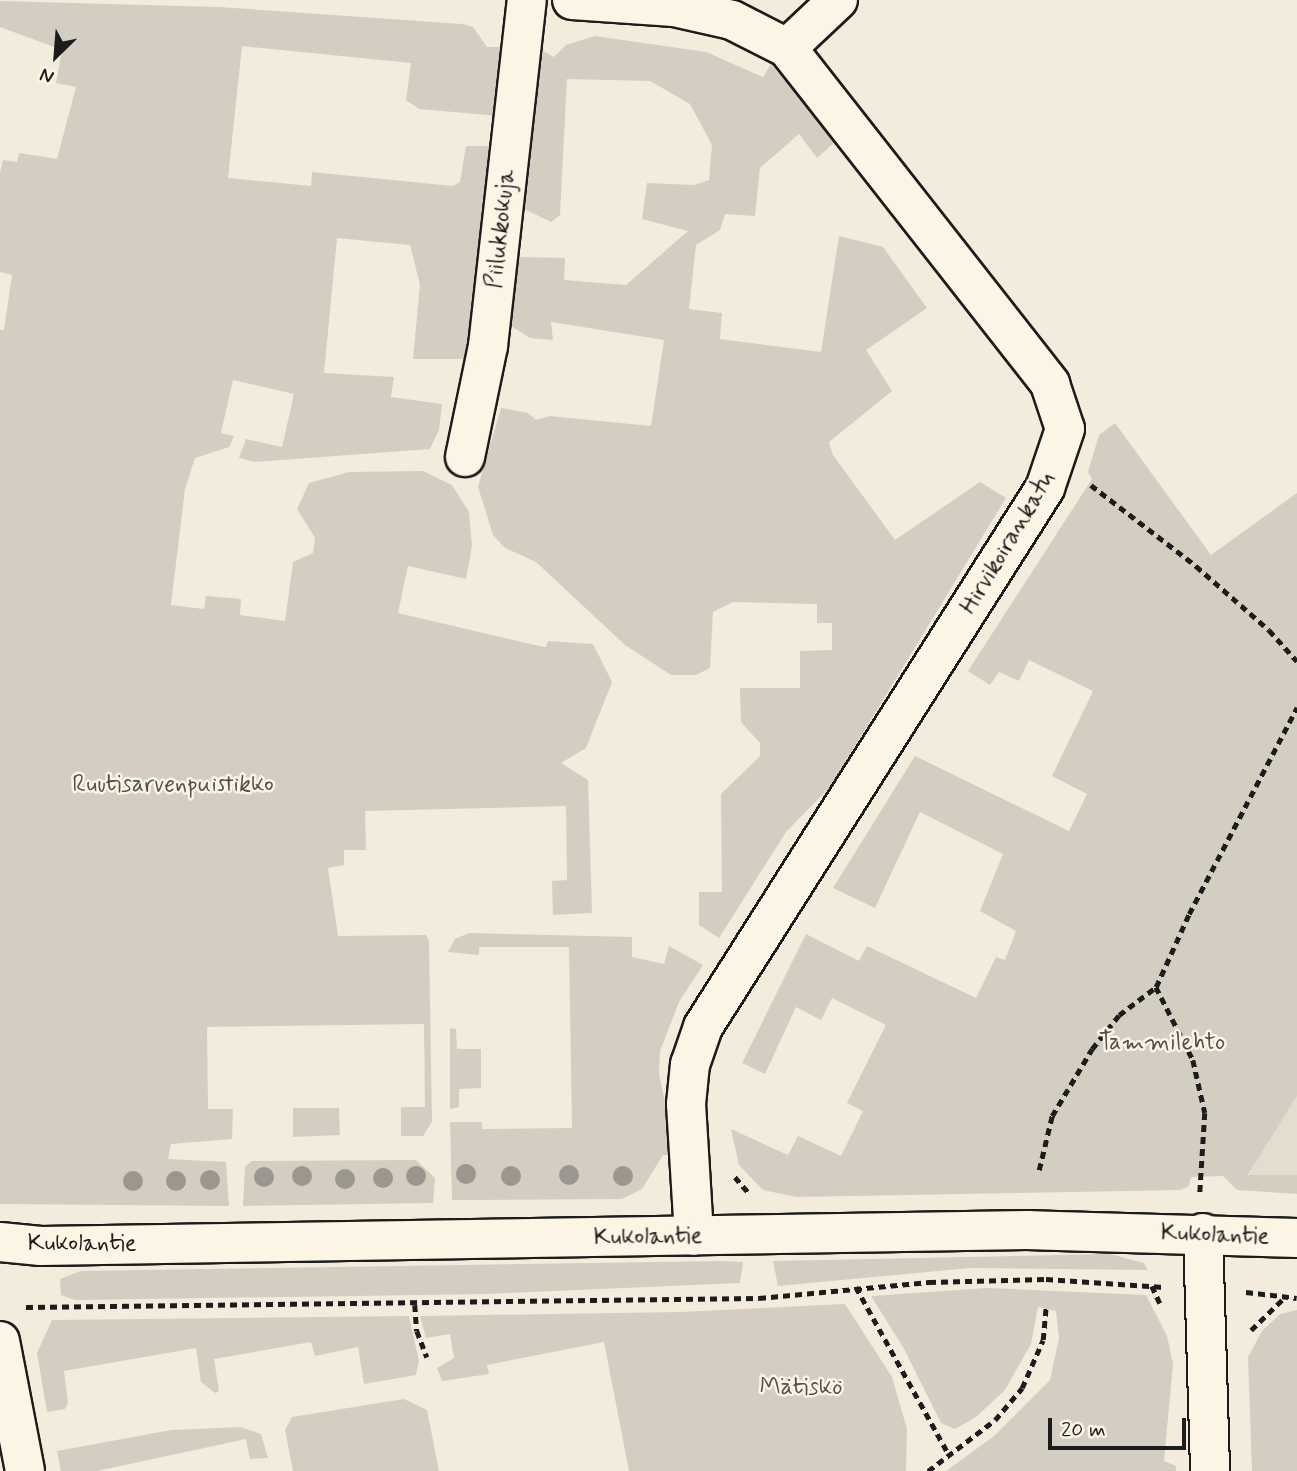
<!DOCTYPE html>
<html>
<head>
<meta charset="utf-8">
<style>
  body { margin:0 }
  #map { position:relative; width:1297px; height:1471px; overflow:hidden; background:#f3ecdd; font-family:Mynerve,sans-serif }
  div>[style] { position:absolute }
  [style*='--x'] { left:calc(var(--x)*1px); top:calc(var(--y)*1px); width:calc(var(--w)*1px); rotate:calc(var(--a)*1deg) }
  .built>* { inset:0; background:#e3ddcf }
  .green>* { inset:0; background:#d3cec1 }
  .path>* { height:4.5px; margin-top:-2.25px; transform-origin:0; background:repeating-linear-gradient(90deg,#1c1c1c 0 7px,transparent 0 12px) }
  .roads { filter:drop-shadow(2px 0 #1c1c1c) drop-shadow(-2px 0 #1c1c1c) drop-shadow(0 2px #1c1c1c) drop-shadow(0 -2px #1c1c1c) }
  .minor>* { height:38px; margin:-19px; padding:0 19px; transform-origin:19px; border-radius:19px; background:#fcf5e5 }
  .tertiary>* { height:38px; margin:-19px; padding:0 19px; transform-origin:19px; border-radius:19px; background:#fcf5e5 }
  .trees>* { width:20px; height:20px; margin:-10px; border-radius:50%; background:#9b978e }
  span { translate:-50% -50%; white-space:nowrap; text-align:center; line-height:1.15; -webkit-text-stroke:5px #fcf5e5; paint-order:stroke }
  .street-label { font-size:24px; color:#1c1c1c }
  .park-label { font-size:24px; color:#53514e }
  .north { position:absolute; left:21px; top:21px; width:70px; height:70px; -webkit-text-stroke:5px #fcf5e5; paint-order:stroke; rotate:205deg; font-size:19px; font-weight:700; line-height:28px; text-align:center; color:#1c1c1c }
  .north::after { content:''; display:block; margin:auto; width:24px; height:32px; background:#1c1c1c; clip-path:polygon(50% 0,100% 100%,50% 72%,0 100%) }
  .scale { position:absolute; left:1048px; top:1418px; width:138px; height:32px; box-sizing:border-box; border:4px solid #1c1c1c; border-top:0; padding-left:9px; font-size:21px; line-height:24px; white-space:nowrap; color:#1c1c1c; -webkit-text-stroke:5px #fcf5e5; paint-order:stroke }
</style>
</head>
<body>
<div id="map">
  <div class="built">
    <div style="clip-path:polygon(1297px 1096px,1297px 1175px,1248px 1176px,1258px 1159px)"></div>
  </div>
  <div class="green">
    <div style="clip-path:polygon(0 1px,219px 7px,462px 24px,473px 27px,487px 47px,503px 47px,499px 116px,419px 109px,406px 100px,411px 63px,242px 46px,228px 178px,311px 186px,312px 172px,453px 186px,460px 182px,466px 146px,495px 146px,470px 359px,413px 359px,420px 285px,410px 245px,337px 238px,324px 373px,394px 377px,391px 397px,442px 404px,439px 430px,430px 449px,254px 462px,239px 458px,246px 439px,282px 447px,294px 394px,233px 380px,221px 433px,234px 436px,229px 447px,195px 458px,185px 489px,171px 605px,204px 609px,206px 596px,241px 599px,240px 615px,285px 621px,293px 562px,313px 553px,315px 538px,297px 509px,309px 483px,349px 472px,423px 471px,452px 485px,469px 512px,472px 546px,466px 579px,408px 566px,398px 613px,539px 646px,546px 647px,548px 641px,593px 644px,612px 682px,586px 748px,561px 763px,588px 780px,592px 913px,553px 915px,552px 881px,567px 880px,566px 806px,365px 811px,366px 850px,344px 850px,344px 865px,328px 868px,338px 936px,426px 935px,429px 941px,432px 1122px,423px 1136px,401px 1136px,401px 1107px,425px 1107px,424px 1024px,207px 1027px,208px 1109px,233px 1109px,232px 1139px,171px 1144px,168px 1159px,226px 1162px,229px 1206px,0 1204px,0 330px,4px 330px,12px 275px,0 272px,0 173px,3px 160px,17px 162px,19px 153px,57px 159px,76px 87px,56px 83px,62px 50px,0 27px)"></div>
    <div style="clip-path:polygon(595px 36px,706px 52px,763px 77px,771px 64px,835px 142px,817px 158px,799px 134px,760px 168px,755px 216px,725px 214px,720px 230px,696px 245px,689px 309px,722px 313px,720px 339px,821px 352px,839px 236px,883px 247px,927px 308px,866px 350px,892px 391px,829px 442px,833px 455px,895px 540px,980px 482px,1006px 498px,830px 787px,786px 832px,719px 938px,699px 925px,699px 892px,722px 892px,721px 794px,760px 756px,760px 743px,741px 722px,740px 688px,800px 688px,800px 651px,832px 650px,832px 623px,817px 623px,817px 604px,733px 602px,713px 612px,710px 668px,696px 675px,671px 675px,625px 645px,536px 562px,505px 548px,493px 535px,478px 487px,501px 408px,528px 413px,536px 420px,550px 416px,651px 426px,664px 340px,551px 322px,553px 340px,530px 338px,508px 324px,517px 257px,565px 258px,564px 280px,626px 285px,688px 231px,642px 219px,647px 183px,694px 185px,709px 180px,712px 145px,690px 104px,650px 81px,567px 79px,560px 215px,551px 222px,520px 207px,543px 51px,554px 57px,566px 45px)"></div>
    <div style="clip-path:polygon(1115px 423px,1211px 555px,1297px 493px,1297px 1096px,1248px 1175px,1297px 1175px,1297px 1194px,1237px 1190px,1223px 1176px,1191px 1177px,1189px 1186px,1180px 1190px,796px 1197px,763px 1190px,739px 1165px,731px 1129px,788px 1155px,798px 1136px,841px 1156px,863px 1111px,847px 1103px,886px 1025px,832px 998px,821px 1020px,796px 1007px,765px 1074px,742px 1063px,806px 934px,859px 961px,867px 946px,976px 998px,996px 957px,1005px 960px,1016px 931px,980px 911px,1003px 854px,920px 812px,875px 908px,833px 888px,915px 756px,1069px 831px,1087px 794px,1052px 776px,1093px 691px,1029px 660px,1019px 681px,999px 672px,990px 685px,968px 671px,1092px 479px,1088px 472px,1099px 435px)"></div>
    <div style="clip-path:polygon(469px 933px,632px 937px,632px 957px,664px 964px,669px 946px,703px 965px,679px 1002px,660px 1051px,659px 1074px,677px 1156px,663px 1155px,642px 1189px,622px 1199px,452px 1200px,450px 1122px,482px 1122px,482px 1129px,572px 1128px,569px 947px,479px 947px,479px 955px,448px 952px,455px 939px)"></div>
    <div style="clip-path:polygon(450px 1028px,456px 1029px,457px 1049px,481px 1049px,481px 1088px,459px 1089px,459px 1107px,450px 1109px)"></div>
    <div style="clip-path:polygon(293px 1108px,339px 1108px,340px 1135px,293px 1137px)"></div>
    <div style="clip-path:polygon(416px 1160px,435px 1178px,433px 1203px,243px 1206px,245px 1167px,252px 1161px)"></div>
    <div style="clip-path:polygon(1110px 1254px,1144px 1263px,1148px 1270px,970px 1268px,778px 1286px,773px 1261px)"></div>
    <div style="clip-path:polygon(721px 1261px,743px 1262px,740px 1283px,485px 1294px,75px 1300px,61px 1295px,60px 1279px,81px 1271px)"></div>
    <div style="clip-path:polygon(987px 1288px,1146px 1295px,1167px 1336px,1173px 1364px,1164px 1461px,1176px 1466px,1176px 1471px,946px 1471px,994px 1436px,1050px 1380px,1059px 1338px,1056px 1311px,1038px 1307px,1031px 1344px,1005px 1390px,976px 1417px,955px 1429px,941px 1423px,903px 1347px,871px 1296px)"></div>
    <div style="clip-path:polygon(845px 1304px,892px 1377px,907px 1429px,906px 1471px,629px 1471px,604px 1342px,487px 1365px,489px 1374px,442px 1381px,437px 1368px,454px 1358px,450px 1334px,426px 1338px,420px 1316px,680px 1312px)"></div>
    <div style="clip-path:polygon(1297px 1310px,1297px 1471px,1252px 1471px,1248px 1357px,1262px 1331px,1280px 1314px)"></div>
    <div style="clip-path:polygon(409px 1316px,419px 1361px,416px 1375px,364px 1384px,358px 1347px,315px 1356px,311px 1342px,214px 1359px,219px 1391px,215px 1393px,201px 1382px,196px 1348px,64px 1371px,68px 1403px,65px 1409px,47px 1412px,37px 1353px,52px 1320px)"></div>
    <div style="clip-path:polygon(404px 1399px,427px 1410px,439px 1471px,293px 1471px,285px 1430px,292px 1417px)"></div>
    <div style="clip-path:polygon(240px 1427px,261px 1434px,268px 1458px,250px 1459px,246px 1439px,97px 1471px,61px 1471px,57px 1451px,171px 1430px)"></div>
  </div>
  <div class="path">
    <div style="--x:1091;--y:485;--w:133;--a:37.6"></div>
    <div style="--x:1196;--y:566;--w:97;--a:41.2"></div>
    <div style="--x:1269;--y:630;--w:42;--a:47.9"></div>
    <div style="--x:1156;--y:987;--w:82;--a:63.1"></div>
    <div style="--x:1193;--y:1060;--w:54;--a:77.2"></div>
    <div style="--x:1205;--y:1113;--w:79;--a:93.6"></div>
    <div style="--x:1039;--y:1170;--w:56;--a:-76.5"></div>
    <div style="--x:1052;--y:1116;--w:78;--a:-59.2"></div>
    <div style="--x:1092;--y:1049;--w:43;--a:-51.5"></div>
    <div style="--x:1119;--y:1015;--w:46;--a:-37.1"></div>
    <div style="--x:1156;--y:987;--w:80;--a:-65.7"></div>
    <div style="--x:1189;--y:914;--w:233;--a:-62.4"></div>
    <div style="--x:735;--y:1177;--w:20;--a:49"></div>
    <div style="--x:1152;--y:1286;--w:19;--a:65"></div>
    <div style="--x:856;--y:1287;--w:190;--a:61"></div>
    <div style="--x:1246;--y:1292;--w:51;--a:6.7"></div>
    <div style="--x:415;--y:1305;--w:26;--a:86"></div>
    <div style="--x:417;--y:1331;--w:28;--a:69"></div>
    <div style="--x:26;--y:1307;--w:733;--a:-0.7"></div>
    <div style="--x:759;--y:1298;--w:171;--a:-5.4"></div>
    <div style="--x:929;--y:1282;--w:117;--a:-1.5"></div>
    <div style="--x:1046;--y:1279;--w:118;--a:3.9"></div>
    <div style="--x:1251;--y:1330;--w:49;--a:-44.2"></div>
    <div style="--x:928;--y:1471;--w:84;--a:-37.3"></div>
    <div style="--x:995;--y:1420;--w:42;--a:-49.8"></div>
    <div style="--x:1022;--y:1388;--w:52;--a:-66.4"></div>
    <div style="--x:1043;--y:1340;--w:34;--a:-85"></div>
  </div>
  <div class="roads">
    <div class="minor">
      <div style="--x:572;--y:0;--w:102;--a:3.9"></div>
      <div style="--x:674;--y:7;--w:59;--a:12.6"></div>
      <div style="--x:732;--y:20;--w:62;--a:27"></div>
      <div style="--x:787;--y:48;--w:427;--a:51.9"></div>
      <div style="--x:1050;--y:384;--w:47;--a:71.6"></div>
      <div style="--x:1065;--y:429;--w:62;--a:108.7"></div>
      <div style="--x:1045;--y:488;--w:638;--a:122.4"></div>
      <div style="--x:703;--y:1027;--w:39;--a:109"></div>
      <div style="--x:690;--y:1064;--w:40;--a:95.7"></div>
      <div style="--x:686;--y:1104;--w:132;--a:86.5"></div>
      <div style="--x:787;--y:48;--w:70;--a:-43.3"></div>
      <div style="--x:465;--y:457;--w:113;--a:-78.3"></div>
      <div style="--x:488;--y:346;--w:348;--a:-83.6"></div>
      <div style="--x:1203;--y:1233;--w:238;--a:88.3"></div>
      <div style="--x:0;--y:1341;--w:132;--a:79.1"></div>
    </div>
    <div class="tertiary">
      <div style="--x:0;--y:1242;--w:41;--a:5.6"></div>
      <div style="--x:41;--y:1246;--w:986;--a:-0.93"></div>
      <div style="--x:1027;--y:1230;--w:270;--a:1.7"></div>
    </div>
  </div>
  <div class="trees">
    <div style="left:466px;top:1174px"></div>
    <div style="left:569px;top:1175px"></div>
    <div style="left:302px;top:1176px"></div>
    <div style="left:416px;top:1176px"></div>
    <div style="left:511px;top:1176px"></div>
    <div style="left:623px;top:1176px"></div>
    <div style="left:264px;top:1177px"></div>
    <div style="left:383px;top:1178px"></div>
    <div style="left:345px;top:1179px"></div>
    <div style="left:210px;top:1180px"></div>
    <div style="left:133px;top:1181px"></div>
    <div style="left:176px;top:1181px"></div>
  </div>
  <div class="street-label">
    <span style="left:501px;top:229px;rotate:-84deg">Piilukkokuja</span>
    <span style="left:1008px;top:543px;rotate:-59deg">Hirvikoirankatu</span>
    <span style="left:1215px;top:1235px;rotate:2deg">Kukolantie</span>
    <span style="left:648px;top:1237px;rotate:-1deg">Kukolantie</span>
    <span style="left:82px;top:1244px">Kukolantie</span>
  </div>
  <div class="park-label">
    <span style="left:173px;top:785px">Ruutisarvenpuistikko</span>
    <span style="left:1162px;top:1043px">Tammilehto</span>
    <span style="left:801px;top:1388px">Mätiskö</span>
  </div>
  <div class="north">N</div>
  <div class="scale">20 m</div>
</div>
</body>
</html>
